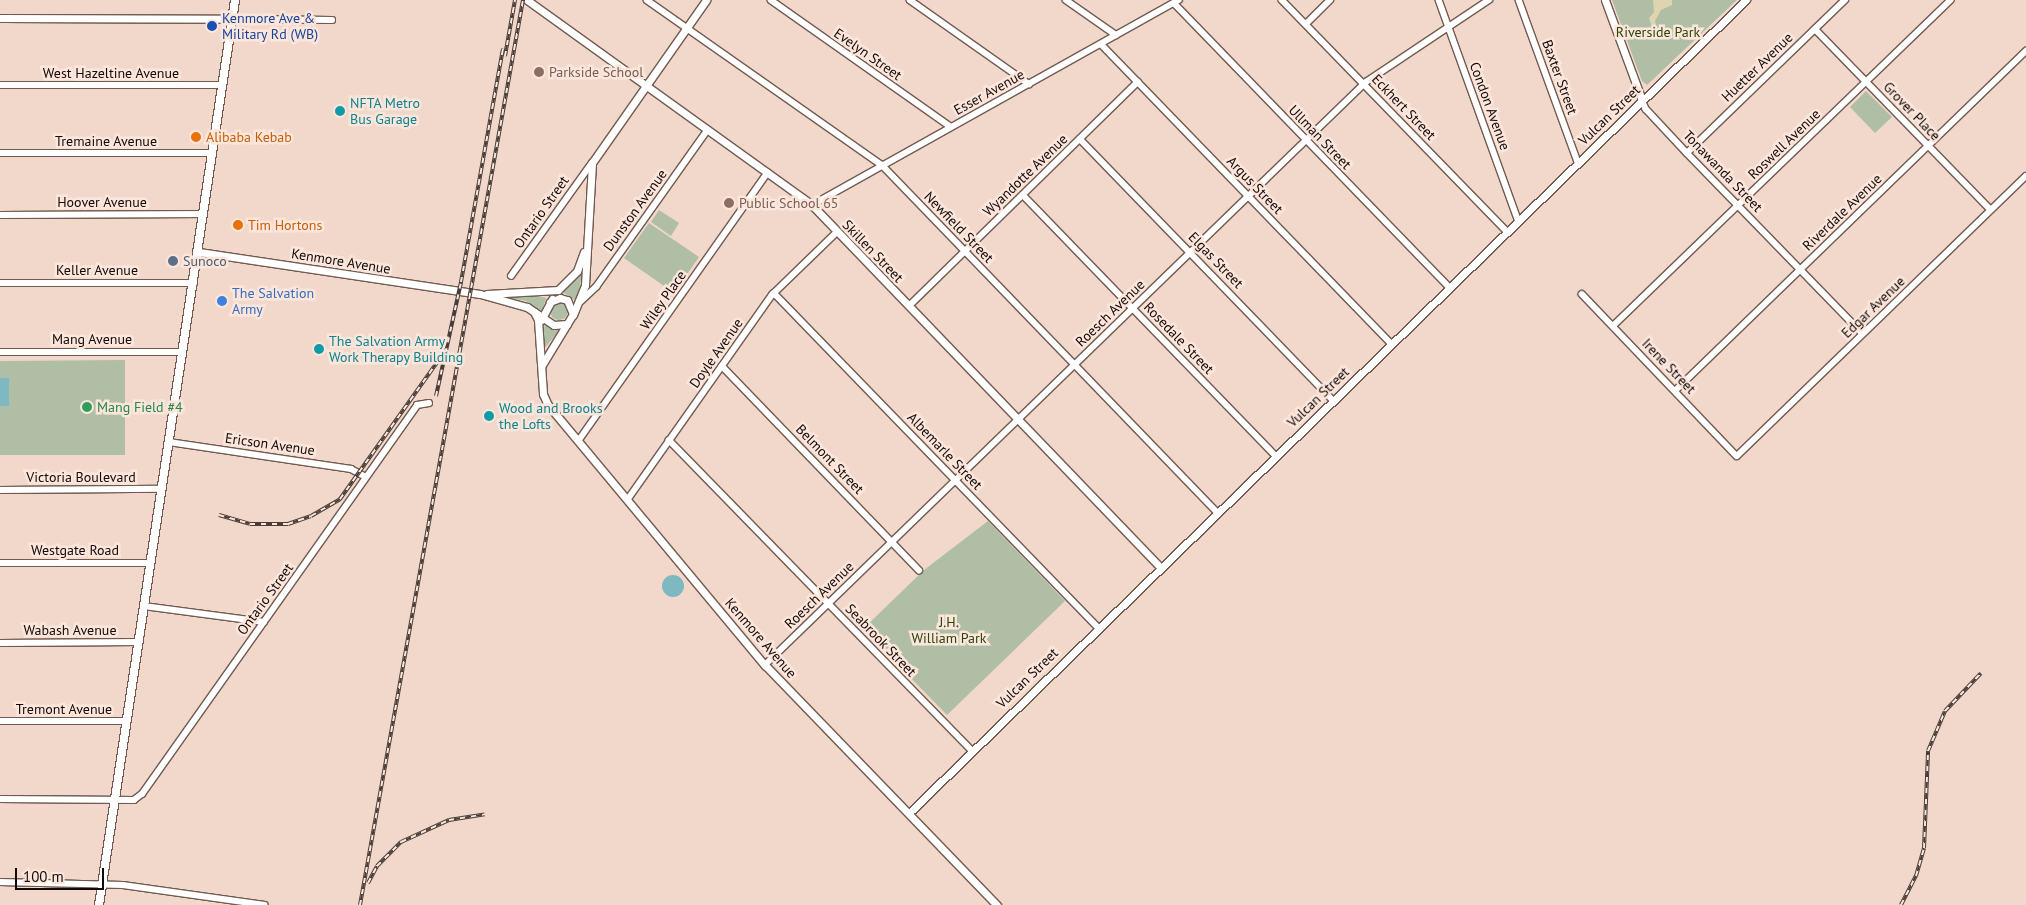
<!DOCTYPE html>
<html>
<head>
<meta charset="utf-8">
<style>
  body { margin:0 }
  #map { position:relative; width:2026px; height:905px; overflow:hidden; background:#f2d8cb; font-family:"PT Sans",sans-serif }
  div>[style] { position:absolute }
  [style*='--x'] { left:calc(var(--x)*1px); top:calc(var(--y)*1px); width:calc(var(--w)*1px); rotate:calc(var(--a)*1deg) }
  .green>* { inset:0; background:#afbea5 }
  .round { border-radius:50% }
  .sand>* { inset:0; background:#ded5b0 }
  .water>* { inset:0; background:#7eb9c2 }
  .roads { filter:drop-shadow(1px 0 #715b50) drop-shadow(-1px 0 #715b50) drop-shadow(0 1px #715b50) drop-shadow(0 -1px #715b50) }
  .minor>* { height:5.5px; margin:-2.75px; padding:0 2.75px; transform-origin:2.75px; border-radius:2.75px; background:#fff }
  .tertiary>* { height:7px; margin:-3.5px; padding:0 3.5px; transform-origin:3.5px; border-radius:3.5px; background:#fff }
  .secondary>* { height:8px; margin:-4px; padding:0 4px; transform-origin:4px; border-radius:4px; background:#fff }
  .rail>* { height:4px; margin-top:-2px; transform-origin:0; background:repeating-linear-gradient(90deg,#fce6dc 0 5.5px,#4a3d38 0 11px); box-sizing:border-box; border-block:1px solid #4a3d38 }
  .dots>* { width:14px; height:14px; translate:-50% -50%; box-sizing:border-box; border:2px solid #fce6dc; border-radius:50% }
  span { translate:-50% -50%; white-space:nowrap; text-align:center; line-height:1.15; -webkit-text-stroke:5px #fce6dc; paint-order:stroke }
  .transit-label { font-size:14px; color:#164399 }
  .left { translate:0 -50%; text-align:left }
  .park-label { font-size:14px; color:#284609 }
  .street-label { font-size:14px; color:#130a07 }
  .education-label { font-size:14px; color:#785e54 }
  .culture-label { font-size:14px; color:#0d838f }
  .food-label { font-size:14px; color:#c56008 }
  .service-label { font-size:14px; color:#4e5e75 }
  .shop-label { font-size:14px; color:#366cbe }
  .leisure-label { font-size:14px; color:#27864d }
  .scale { position:absolute; left:15px; top:868px; width:89px; height:22px; box-sizing:border-box; border:2px solid #130a07; border-top:0; padding-left:6px; font-size:15px; line-height:18px; white-space:nowrap; color:#130a07; -webkit-text-stroke:4px #fce6dc; paint-order:stroke }
</style>
</head>
<body>
<div id="map">
  <div class="green">
    <div style="clip-path:polygon(1612px 0,1737px 0,1647px 85px,1642px 81px)"></div>
    <div style="clip-path:polygon(1866px 91px,1892px 117px,1875px 133px,1850px 107px)"></div>
    <div style="clip-path:polygon(659px 210px,679px 223px,671px 236px,651px 222px)"></div>
    <div style="clip-path:polygon(649px 223px,699px 257px,674px 293px,624px 258px)"></div>
    <div style="clip-path:polygon(583px 266px,579px 294px,574px 300px,563px 292px)"></div>
    <div style="clip-path:polygon(535px 295px,546px 298px,542px 311px,526px 301px,503px 297px)"></div>
    <div class="round" style="left:550px;top:302px;width:18px;height:18px"></div>
    <div style="clip-path:polygon(545px 324px,559px 331px,543px 350px,543px 334px)"></div>
    <div style="clip-path:polygon(125px 360px,125px 455px,0 455px,0 361px)"></div>
    <div style="clip-path:polygon(988px 521px,1065px 601px,947px 715px,863px 629px,924px 570px)"></div>
  </div>
  <div class="sand">
    <div style="clip-path:polygon(1653px 0,1672px 0,1672px 5px,1661px 10px,1655px 21px,1657px 30px,1649px 39px,1645px 30px,1652px 27px,1649px 18px,1654px 12px)"></div>
  </div>
  <div class="water">
    <div style="clip-path:polygon(0 378px,9px 378px,9px 406px,0 406px)"></div>
    <div class="round" style="left:662px;top:575px;width:22px;height:22px"></div>
  </div>
  <div class="roads">
    <div class="minor">
      <div style="--x:647;--y:0;--w:287;--a:35.1"></div>
      <div style="--x:882;--y:165;--w:482;--a:46"></div>
      <div style="--x:771;--y:0;--w:220;--a:35.2"></div>
      <div style="--x:910;--y:0;--w:146;--a:35.2"></div>
      <div style="--x:1066;--y:0;--w:61;--a:35"></div>
      <div style="--x:1282;--y:0;--w:322;--a:45.8"></div>
      <div style="--x:1439;--y:0;--w:234;--a:70.2"></div>
      <div style="--x:1519;--y:0;--w:172;--a:70"></div>
      <div style="--x:1174;--y:3;--w:395;--a:45.9"></div>
      <div style="--x:232;--y:19;--w:100;--a:0.6"></div>
      <div style="--x:1306;--y:24;--w:34;--a:-45"></div>
      <div style="--x:1815;--y:29;--w:252;--a:45.8"></div>
      <div style="--x:1101;--y:44;--w:417;--a:45.9"></div>
      <div style="--x:0;--y:85;--w:223;--a:0"></div>
      <div style="--x:1642;--y:100;--w:10;--a:66"></div>
      <div style="--x:1646;--y:109;--w:60;--a:47"></div>
      <div style="--x:1687;--y:153;--w:252;--a:45.8"></div>
      <div style="--x:1080;--y:139;--w:363;--a:45.9"></div>
      <div style="--x:0;--y:153;--w:213;--a:0"></div>
      <div style="--x:1687;--y:153;--w:220;--a:-44.1"></div>
      <div style="--x:1023;--y:195;--w:362;--a:45.9"></div>
      <div style="--x:812;--y:205;--w:420;--a:-29.2"></div>
      <div style="--x:0;--y:215;--w:204;--a:-0.3"></div>
      <div style="--x:511;--y:276;--w:139;--a:-54.4"></div>
      <div style="--x:0;--y:283;--w:194;--a:0"></div>
      <div style="--x:774;--y:293;--w:465;--a:45.9"></div>
      <div style="--x:1582;--y:294;--w:224;--a:46.3"></div>
      <div style="--x:1737;--y:456;--w:402;--a:-44.1"></div>
      <div style="--x:581;--y:301;--w:21;--a:-43"></div>
      <div style="--x:596;--y:287;--w:191;--a:-54.6"></div>
      <div style="--x:909;--y:306;--w:320;--a:-44.4"></div>
      <div style="--x:1613;--y:326;--w:469;--a:-44"></div>
      <div style="--x:0;--y:352;--w:183;--a:0"></div>
      <div style="--x:722;--y:366;--w:284;--a:46"></div>
      <div style="--x:1675;--y:391;--w:489;--a:-44.1"></div>
      <div style="--x:579;--y:440;--w:327;--a:-54.8"></div>
      <div style="--x:669;--y:440;--w:433;--a:45.7"></div>
      <div style="--x:169;--y:442;--w:184;--a:8.4"></div>
      <div style="--x:351;--y:469;--w:17;--a:28"></div>
      <div style="--x:0;--y:490;--w:162;--a:-0.4"></div>
      <div style="--x:628;--y:499;--w:250;--a:-54.8"></div>
      <div style="--x:772;--y:295;--w:91;--a:-44.1"></div>
      <div style="--x:0;--y:563;--w:151;--a:0"></div>
      <div style="--x:144;--y:606;--w:121;--a:7.6"></div>
      <div style="--x:0;--y:643;--w:139;--a:-0.4"></div>
      <div style="--x:765;--y:665;--w:837;--a:-44.13"></div>
      <div style="--x:1366;--y:82;--w:148;--a:-33.7"></div>
      <div style="--x:0;--y:721;--w:127;--a:0"></div>
      <div style="--x:0;--y:799;--w:134;--a:0.4"></div>
      <div style="--x:134;--y:800;--w:10;--a:-37"></div>
      <div style="--x:142;--y:794;--w:476;--a:-54.7"></div>
      <div style="--x:417;--y:405;--w:12;--a:-9"></div>
      <div style="--x:0;--y:882;--w:123;--a:1.4"></div>
      <div style="--x:123;--y:885;--w:143;--a:8"></div>
    </div>
    <div class="tertiary">
      <div style="--x:527;--y:0;--w:351;--a:35.7"></div>
      <div style="--x:812;--y:205;--w:502;--a:46.13"></div>
      <div style="--x:1605;--y:0;--w:107;--a:69.7"></div>
      <div style="--x:0;--y:18;--w:232;--a:0.2"></div>
      <div style="--x:199;--y:252;--w:284;--a:8.5"></div>
      <div style="--x:480;--y:294;--w:49;--a:15.5"></div>
      <div style="--x:527;--y:307;--w:32;--a:34"></div>
      <div style="--x:554;--y:325;--w:13;--a:-4"></div>
      <div style="--x:487;--y:294;--w:71;--a:-3.2"></div>
      <div style="--x:558;--y:290;--w:27;--a:-45"></div>
      <div style="--x:577;--y:271;--w:20;--a:-70"></div>
      <div style="--x:534;--y:312;--w:9;--a:63"></div>
      <div style="--x:538;--y:320;--w:74;--a:86.1"></div>
      <div style="--x:543;--y:394;--w:12;--a:66"></div>
      <div style="--x:548;--y:405;--w:339;--a:50.2"></div>
      <div style="--x:765;--y:665;--w:334;--a:46"></div>
      <div style="--x:573;--y:315;--w:32;--a:-68"></div>
      <div style="--x:585;--y:285;--w:122;--a:-86.7"></div>
      <div style="--x:592;--y:163;--w:199;--a:-55"></div>
      <div style="--x:541;--y:320;--w:24;--a:-62"></div>
      <div style="--x:542;--y:365;--w:60;--a:-58.7"></div>
      <div style="--x:573;--y:314;--w:15;--a:-113"></div>
      <div style="--x:567;--y:300;--w:7;--a:-164"></div>
      <div style="--x:560;--y:298;--w:11;--a:158"></div>
      <div style="--x:909;--y:813;--w:1167;--a:-44.17"></div>
    </div>
    <div class="secondary">
      <div style="--x:99;--y:905;--w:915;--a:-81.45"></div>
    </div>
  </div>
  <div class="rail">
    <div style="--x:505;--y:56;--w:57;--a:-79.9"></div>
    <div style="--x:436;--y:396;--w:117;--a:-77.6"></div>
    <div style="--x:461;--y:282;--w:237;--a:-79.8"></div>
    <div style="--x:219;--y:515;--w:32;--a:16"></div>
    <div style="--x:250;--y:524;--w:38;--a:0"></div>
    <div style="--x:288;--y:524;--w:24;--a:-19"></div>
    <div style="--x:311;--y:516;--w:34;--a:-30"></div>
    <div style="--x:340;--y:499;--w:174;--a:-54.6"></div>
    <div style="--x:368;--y:883;--w:19;--a:-62"></div>
    <div style="--x:377;--y:866;--w:34;--a:-45"></div>
    <div style="--x:401;--y:842;--w:53;--a:-24.6"></div>
    <div style="--x:449;--y:820;--w:36;--a:-9"></div>
    <div style="--x:360;--y:905;--w:920;--a:-79.79"></div>
    <div style="--x:1901;--y:905;--w:33;--a:-63"></div>
    <div style="--x:1916;--y:876;--w:29;--a:-74"></div>
    <div style="--x:1924;--y:848;--w:97;--a:-87.6"></div>
    <div style="--x:1928;--y:751;--w:43;--a:-67"></div>
    <div style="--x:1945;--y:711;--w:52;--a:-46.5"></div>
  </div>
  <div class="dots">
    <div style="left:212px;top:26px;background:#1a4fb4"></div>
    <div style="left:539px;top:72px;background:#8d6e63"></div>
    <div style="left:340px;top:111px;background:#0f9aa8"></div>
    <div style="left:196px;top:137px;background:#e8710a"></div>
    <div style="left:729px;top:203px;background:#8d6e63"></div>
    <div style="left:238px;top:225px;background:#e8710a"></div>
    <div style="left:173px;top:261px;background:#5c6f8a"></div>
    <div style="left:222px;top:301px;background:#3f7fe0"></div>
    <div style="left:319px;top:349px;background:#0f9aa8"></div>
    <div style="left:87px;top:407px;background:#2e9e5b"></div>
    <div style="left:489px;top:416px;background:#0f9aa8"></div>
  </div>
  <div class="transit-label">
    <span class="left" style="left:222px;top:26px">Kenmore Ave &amp;<br>Military Rd (WB)</span>
  </div>
  <div class="park-label">
    <span style="left:1658px;top:32px">Riverside Park</span>
    <span style="left:949px;top:630px">J.H.<br>William Park</span>
  </div>
  <div class="street-label">
    <span style="left:868px;top:54px;rotate:35deg">Evelyn Street</span>
    <span style="left:1757px;top:67px;rotate:-44deg">Huetter Avenue</span>
    <span style="left:111px;top:73px">West Hazeltine Avenue</span>
    <span style="left:1560px;top:77px;rotate:70deg">Baxter Street</span>
    <span style="left:989px;top:92px;rotate:-29deg">Esser Avenue</span>
    <span style="left:1490px;top:106px;rotate:70deg">Condon Avenue</span>
    <span style="left:1404px;top:107px;rotate:46deg">Eckhert Street</span>
    <span style="left:1912px;top:111px;rotate:46deg">Grover Place</span>
    <span style="left:1609px;top:115px;rotate:-44deg">Vulcan Street</span>
    <span style="left:1320px;top:137px;rotate:46deg">Ullman Street</span>
    <span style="left:106px;top:141px">Tremaine Avenue</span>
    <span style="left:1784px;top:144px;rotate:-44deg">Roswell Avenue</span>
    <span style="left:1723px;top:171px;rotate:46deg">Tonawanda Street</span>
    <span style="left:1025px;top:175px;rotate:-44deg">Wyandotte Avenue</span>
    <span style="left:1255px;top:185px;rotate:46deg">Argus Street</span>
    <span style="left:102px;top:202px">Hoover Avenue</span>
    <span style="left:635px;top:210px;rotate:-54deg">Dunston Avenue</span>
    <span style="left:541px;top:212px;rotate:-55deg">Ontario Street</span>
    <span style="left:1842px;top:212px;rotate:-44deg">Riverdale Avenue</span>
    <span style="left:959px;top:227px;rotate:46deg">Newfield Street</span>
    <span style="left:873px;top:251px;rotate:46deg">Skillen Street</span>
    <span style="left:1216px;top:260px;rotate:46deg">Elgas Street</span>
    <span style="left:341px;top:261px;rotate:9deg">Kenmore Avenue</span>
    <span style="left:97px;top:270px">Keller Avenue</span>
    <span style="left:663px;top:300px;rotate:-55deg">Wiley Place</span>
    <span style="left:1873px;top:307px;rotate:-44deg">Edgar Avenue</span>
    <span style="left:1110px;top:313px;rotate:-44deg">Roesch Avenue</span>
    <span style="left:1179px;top:338px;rotate:46deg">Rosedale Street</span>
    <span style="left:92px;top:339px">Mang Avenue</span>
    <span style="left:716px;top:353px;rotate:-55deg">Doyle Avenue</span>
    <span style="left:1669px;top:366px;rotate:46deg">Irene Street</span>
    <span style="left:1318px;top:397px;rotate:-44deg">Vulcan Street</span>
    <span style="left:270px;top:444px;rotate:8deg">Ericson Avenue</span>
    <span style="left:945px;top:451px;rotate:46deg">Albemarle Street</span>
    <span style="left:830px;top:459px;rotate:46deg">Belmont Street</span>
    <span style="left:81px;top:477px">Victoria Boulevard</span>
    <span style="left:75px;top:550px">Westgate Road</span>
    <span style="left:819px;top:595px;rotate:-44deg">Roesch Avenue</span>
    <span style="left:265px;top:599px;rotate:-54deg">Ontario Street</span>
    <span style="left:70px;top:630px">Wabash Avenue</span>
    <span style="left:761px;top:638px;rotate:49deg">Kenmore Avenue</span>
    <span style="left:881px;top:640px;rotate:46deg">Seabrook Street</span>
    <span style="left:1027px;top:678px;rotate:-44deg">Vulcan Street</span>
    <span style="left:64px;top:709px">Tremont Avenue</span>
  </div>
  <div class="education-label">
    <span class="left" style="left:549px;top:72px">Parkside School</span>
    <span class="left" style="left:739px;top:203px">Public School 65</span>
  </div>
  <div class="culture-label">
    <span class="left" style="left:350px;top:111px">NFTA Metro<br>Bus Garage</span>
    <span class="left" style="left:329px;top:349px">The Salvation Army<br>Work Therapy Building</span>
    <span class="left" style="left:499px;top:416px">Wood and Brooks<br>the Lofts</span>
  </div>
  <div class="food-label">
    <span class="left" style="left:206px;top:137px">Alibaba Kebab</span>
    <span class="left" style="left:248px;top:225px">Tim Hortons</span>
  </div>
  <div class="service-label">
    <span class="left" style="left:183px;top:261px">Sunoco</span>
  </div>
  <div class="shop-label">
    <span class="left" style="left:232px;top:301px">The Salvation<br>Army</span>
  </div>
  <div class="leisure-label">
    <span class="left" style="left:97px;top:407px">Mang Field #4</span>
  </div>
  <div class="scale">100 m</div>
</div>
</body>
</html>
